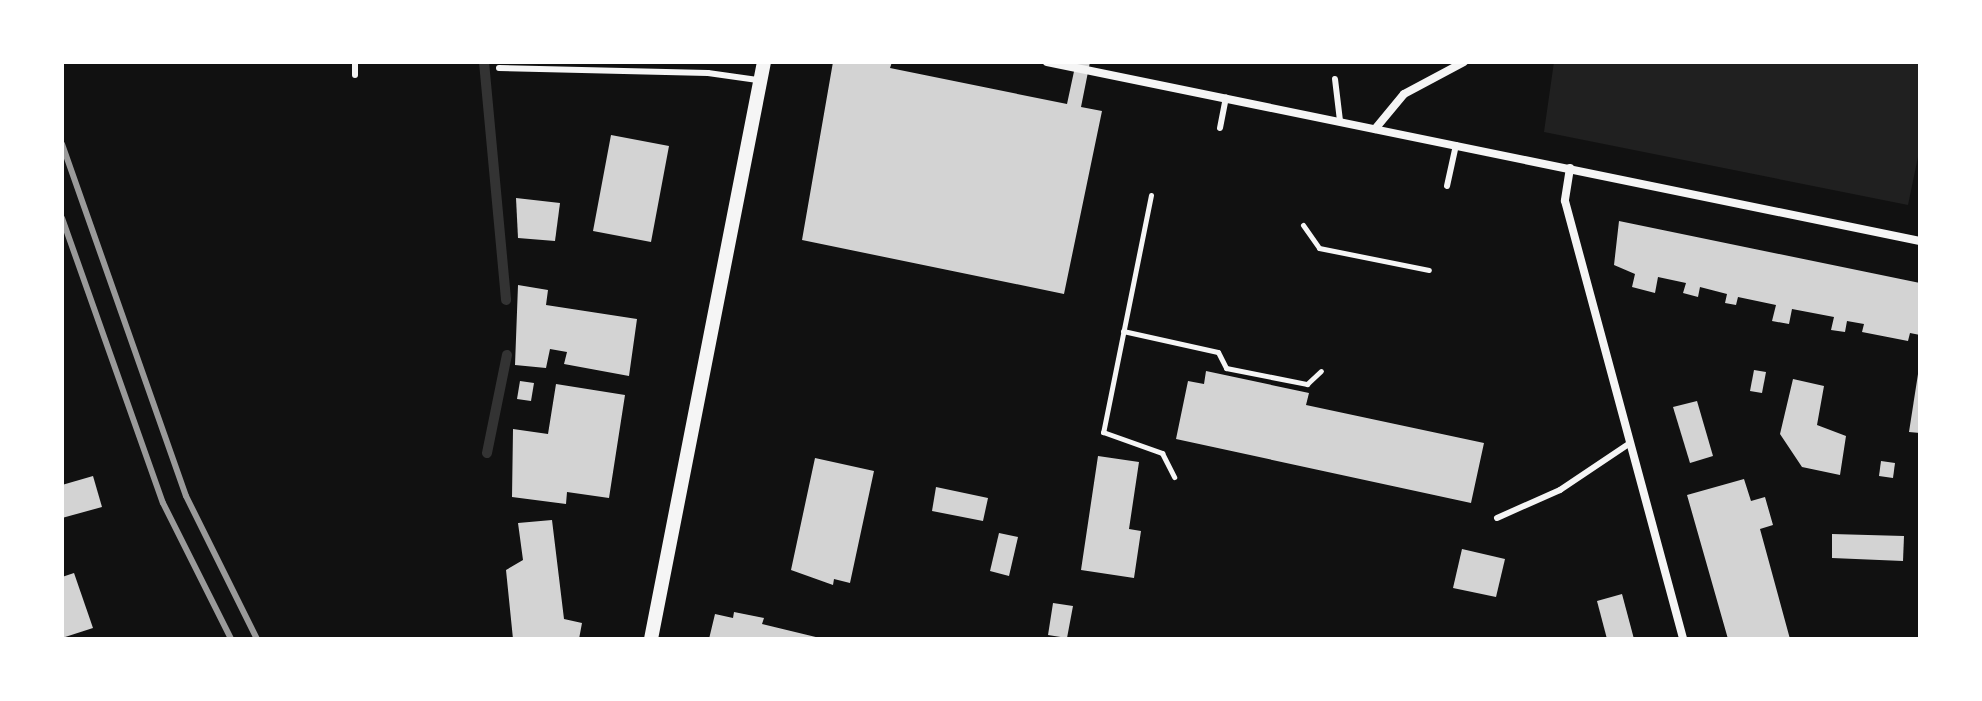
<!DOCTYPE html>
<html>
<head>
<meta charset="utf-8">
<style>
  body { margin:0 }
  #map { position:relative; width:1982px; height:701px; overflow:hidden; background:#111; font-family:Lora,serif }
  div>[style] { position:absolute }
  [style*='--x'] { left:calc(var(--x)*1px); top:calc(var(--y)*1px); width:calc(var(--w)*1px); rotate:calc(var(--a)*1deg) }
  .green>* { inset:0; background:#202020 }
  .stream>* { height:10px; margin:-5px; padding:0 5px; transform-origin:5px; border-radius:5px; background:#333 }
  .building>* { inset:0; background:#d3d3d3 }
  .path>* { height:5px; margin:-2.5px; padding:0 2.5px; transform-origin:2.5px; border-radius:2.5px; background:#f5f5f5 }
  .service>* { height:6px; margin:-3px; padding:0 3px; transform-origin:3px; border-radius:3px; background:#f5f5f5 }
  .minor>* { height:8px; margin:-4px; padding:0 4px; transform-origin:4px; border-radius:4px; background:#f5f5f5 }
  .tertiary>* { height:14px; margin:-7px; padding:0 7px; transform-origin:7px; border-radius:7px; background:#f5f5f5 }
  .rail>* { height:6px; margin:-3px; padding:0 3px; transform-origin:3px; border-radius:3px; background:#9a9a9a }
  span { translate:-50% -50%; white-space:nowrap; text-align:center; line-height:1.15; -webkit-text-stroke:6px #fff; paint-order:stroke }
  .frame { position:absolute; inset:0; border:64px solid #fff; pointer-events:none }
</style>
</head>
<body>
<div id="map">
  <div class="green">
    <div style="clip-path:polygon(1554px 62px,1920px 62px,1920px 147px,1908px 205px,1544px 132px)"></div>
  </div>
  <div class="stream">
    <div style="--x:484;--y:62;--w:239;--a:84.7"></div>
    <div style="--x:487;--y:453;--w:100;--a:-78.5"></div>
  </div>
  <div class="building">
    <div style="clip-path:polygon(833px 62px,892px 62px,890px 68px,1067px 104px,1076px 62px,1090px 62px,1081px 107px,1102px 111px,1064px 294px,802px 240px)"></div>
    <div style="clip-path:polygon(611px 135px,669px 146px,651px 242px,593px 231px)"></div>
    <div style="clip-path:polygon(516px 198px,560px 203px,555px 241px,518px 238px)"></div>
    <div style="clip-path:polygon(1619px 221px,1920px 283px,1920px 335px,1910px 333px,1908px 341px,1862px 332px,1864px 324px,1847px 321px,1845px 332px,1831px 330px,1834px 317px,1792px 309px,1789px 324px,1772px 321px,1776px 305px,1738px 297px,1736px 305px,1725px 303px,1727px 294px,1700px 287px,1698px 297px,1683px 293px,1686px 283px,1658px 277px,1655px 293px,1632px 287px,1635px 274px,1614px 265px)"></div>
    <div style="clip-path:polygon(518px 285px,548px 290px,546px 305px,637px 319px,629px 376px,564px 364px,567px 352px,550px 349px,546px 368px,515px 365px)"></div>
    <div style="clip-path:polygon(1754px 370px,1766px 372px,1762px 393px,1750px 391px)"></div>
    <div style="clip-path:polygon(1206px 371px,1309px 393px,1306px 405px,1484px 443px,1471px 503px,1176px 439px,1188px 381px,1204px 384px)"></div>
    <div style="clip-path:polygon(1918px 374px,1920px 374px,1920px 433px,1909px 432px)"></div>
    <div style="clip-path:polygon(1793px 379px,1824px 386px,1817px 425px,1846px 436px,1840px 475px,1802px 467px,1780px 434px)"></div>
    <div style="clip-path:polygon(520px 381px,534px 383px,531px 401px,517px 399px)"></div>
    <div style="clip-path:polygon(556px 384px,625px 395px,609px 498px,567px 492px,566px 504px,512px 497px,513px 429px,548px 434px)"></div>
    <div style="clip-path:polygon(1697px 401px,1713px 456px,1690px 463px,1673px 407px)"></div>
    <div style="clip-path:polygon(1098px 456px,1139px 462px,1129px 529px,1141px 531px,1134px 578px,1081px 570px)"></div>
    <div style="clip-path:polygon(815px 458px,874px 471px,850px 583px,834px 579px,833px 585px,791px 570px)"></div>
    <div style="clip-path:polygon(1881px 461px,1895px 463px,1893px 478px,1879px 476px)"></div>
    <div style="clip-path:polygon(93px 476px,102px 507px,62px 518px,62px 485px)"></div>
    <div style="clip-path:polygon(1744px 479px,1751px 501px,1765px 497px,1773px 525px,1760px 529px,1790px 639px,1728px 639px,1687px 495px)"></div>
    <div style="clip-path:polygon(936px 487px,988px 498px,983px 521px,932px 511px)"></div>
    <div style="clip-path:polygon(552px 520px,564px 619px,582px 623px,579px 639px,513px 639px,506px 570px,523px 560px,518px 523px)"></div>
    <div style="clip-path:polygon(999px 533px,1018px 537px,1009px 576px,990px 571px)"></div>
    <div style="clip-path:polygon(1832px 534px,1904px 536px,1903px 561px,1832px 558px)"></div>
    <div style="clip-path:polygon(1462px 549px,1505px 559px,1496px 597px,1453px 588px)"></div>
    <div style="clip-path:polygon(74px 573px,93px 628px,62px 638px,62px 577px)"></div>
    <div style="clip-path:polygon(1622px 594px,1634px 639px,1607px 639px,1597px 601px)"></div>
    <div style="clip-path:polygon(1053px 603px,1073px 606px,1067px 638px,1048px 635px)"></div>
    <div style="clip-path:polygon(734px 612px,764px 618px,762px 624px,824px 639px,709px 639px,715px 614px,733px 618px)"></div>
  </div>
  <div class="path">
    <div style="--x:1151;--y:195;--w:242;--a:101.4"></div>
    <div style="--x:1103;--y:432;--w:63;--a:19.6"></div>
    <div style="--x:1162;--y:453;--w:27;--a:63"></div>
    <div style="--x:1303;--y:225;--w:28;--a:55"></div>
    <div style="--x:1319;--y:248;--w:112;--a:11.3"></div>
    <div style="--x:1123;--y:331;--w:97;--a:12.5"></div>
    <div style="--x:1218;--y:352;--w:18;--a:63"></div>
    <div style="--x:1226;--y:368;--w:83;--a:11.2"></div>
    <div style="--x:1307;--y:384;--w:19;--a:-43"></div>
  </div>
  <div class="service">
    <div style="--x:355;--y:62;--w:13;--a:90"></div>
    <div style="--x:499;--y:68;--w:209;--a:1.4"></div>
    <div style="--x:708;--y:73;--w:50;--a:8"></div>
    <div style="--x:1335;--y:79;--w:42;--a:83.2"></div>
    <div style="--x:1220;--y:128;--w:31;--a:-79"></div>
    <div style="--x:1447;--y:186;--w:42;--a:-77.6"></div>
    <div style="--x:1497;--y:518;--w:69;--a:-24"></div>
    <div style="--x:1560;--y:490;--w:84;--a:-33.9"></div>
  </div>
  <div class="minor">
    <div style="--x:1047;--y:62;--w:891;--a:11.59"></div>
    <div style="--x:1375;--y:129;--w:45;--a:-50.4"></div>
    <div style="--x:1404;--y:94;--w:68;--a:-28.1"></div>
    <div style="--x:1570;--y:168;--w:33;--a:99"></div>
    <div style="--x:1565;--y:201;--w:454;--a:74.9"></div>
  </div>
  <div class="tertiary">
    <div style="--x:651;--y:639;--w:588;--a:-78.92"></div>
  </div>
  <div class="rail">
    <div style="--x:62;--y:144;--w:373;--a:70.6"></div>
    <div style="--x:186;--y:496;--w:160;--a:63.6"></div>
    <div style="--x:62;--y:218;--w:302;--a:70.5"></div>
    <div style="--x:163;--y:503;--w:152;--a:63.4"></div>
  </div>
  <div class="frame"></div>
</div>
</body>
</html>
